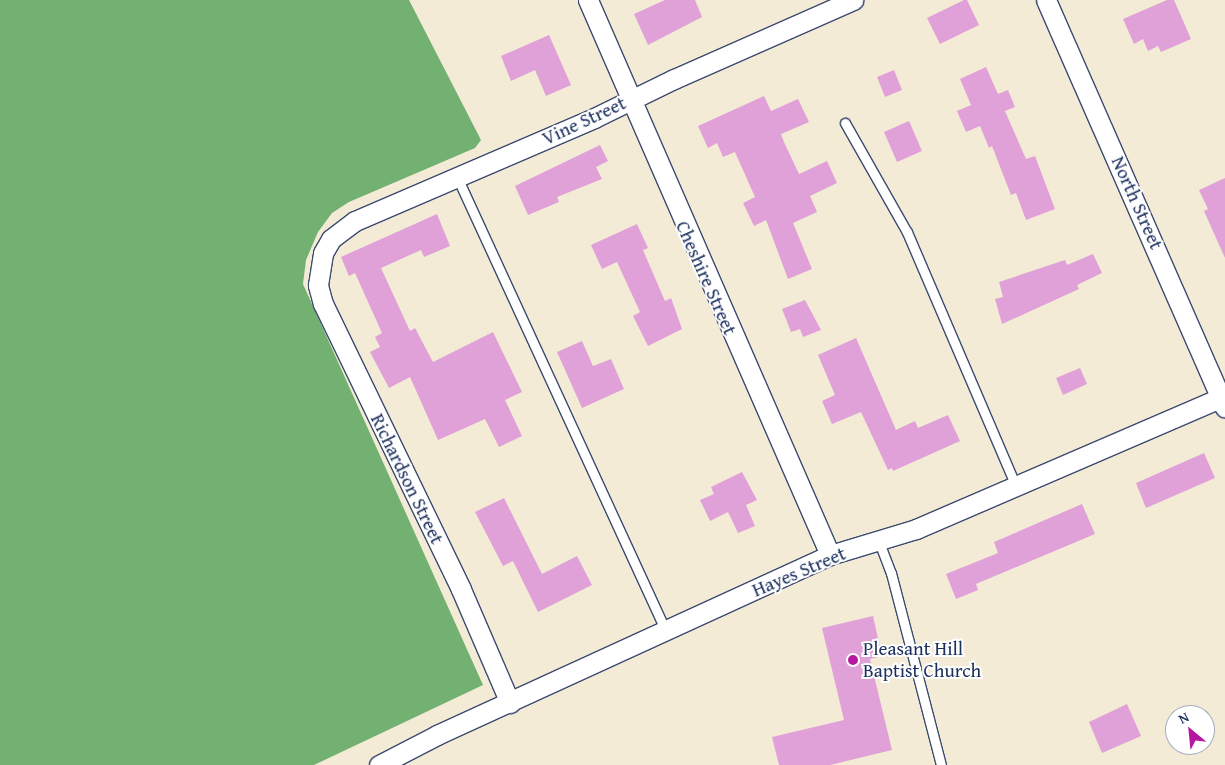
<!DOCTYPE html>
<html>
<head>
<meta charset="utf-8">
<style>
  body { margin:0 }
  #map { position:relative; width:1225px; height:765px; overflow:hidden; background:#f3ebd5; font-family:"Gentium Book Plus",serif }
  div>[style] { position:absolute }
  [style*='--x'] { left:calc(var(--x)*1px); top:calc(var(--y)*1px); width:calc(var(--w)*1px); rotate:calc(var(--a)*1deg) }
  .forest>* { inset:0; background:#72b172 }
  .building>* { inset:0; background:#e0a1d8 }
  .roads { filter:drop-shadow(1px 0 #3b4b70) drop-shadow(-1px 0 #3b4b70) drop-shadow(0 1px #3b4b70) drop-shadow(0 -1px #3b4b70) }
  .service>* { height:9px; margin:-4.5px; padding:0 4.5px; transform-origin:4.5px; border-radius:4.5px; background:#fff }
  .minor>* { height:19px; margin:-9.5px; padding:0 9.5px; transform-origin:9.5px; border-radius:9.5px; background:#fff }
  .dots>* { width:14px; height:14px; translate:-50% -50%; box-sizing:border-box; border:2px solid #fff; border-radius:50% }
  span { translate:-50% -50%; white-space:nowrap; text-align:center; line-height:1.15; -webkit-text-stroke:4px #fff; paint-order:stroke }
  .street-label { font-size:19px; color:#1b2f5e }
  .poi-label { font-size:19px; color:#1b2f5e }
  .left { translate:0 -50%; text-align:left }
  .north { position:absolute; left:1165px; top:705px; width:50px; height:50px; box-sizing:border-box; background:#fff; border:1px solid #a4acbf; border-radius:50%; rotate:332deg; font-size:14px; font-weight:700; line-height:20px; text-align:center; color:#1b2f5e }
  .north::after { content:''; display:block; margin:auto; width:18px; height:22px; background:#b5179e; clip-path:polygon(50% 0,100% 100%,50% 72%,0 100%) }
</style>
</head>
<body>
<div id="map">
  <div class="forest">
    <div style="clip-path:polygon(0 0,409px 0,481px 140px,475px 148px,349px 202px,332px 213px,318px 232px,306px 260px,303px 284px,483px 685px,314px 765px,0 765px)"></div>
  </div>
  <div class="building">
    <div style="clip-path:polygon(665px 0,695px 0,702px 17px,648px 45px,634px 14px)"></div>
    <div style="clip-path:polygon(964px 0,967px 0,979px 25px,940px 44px,927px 18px)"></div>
    <div style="clip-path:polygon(1167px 0,1174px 0,1191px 39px,1161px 52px,1158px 46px,1148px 51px,1143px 39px,1134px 44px,1123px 19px)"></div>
    <div style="clip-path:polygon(549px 35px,571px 85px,546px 96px,535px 70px,511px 81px,501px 56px)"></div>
    <div style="clip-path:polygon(986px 67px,998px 94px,1008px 90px,1015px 107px,1005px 111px,1026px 159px,1035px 156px,1055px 209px,1026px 220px,1016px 193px,1011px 195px,992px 146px,989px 148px,980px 126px,966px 132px,957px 111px,971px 105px,960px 79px)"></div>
    <div style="clip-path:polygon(894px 70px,902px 90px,885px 97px,877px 77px)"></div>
    <div style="clip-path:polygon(764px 96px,771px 111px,798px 99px,809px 122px,781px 134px,784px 142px,799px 174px,827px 161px,837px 183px,810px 196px,817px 212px,793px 223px,812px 269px,788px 279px,766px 220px,754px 226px,743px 203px,755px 197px,735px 152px,723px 157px,717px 143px,708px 148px,698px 126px)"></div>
    <div style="clip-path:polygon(909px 121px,922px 151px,897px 162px,884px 132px)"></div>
    <div style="clip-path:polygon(600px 145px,608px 161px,596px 167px,602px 179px,557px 197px,559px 202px,528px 215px,515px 186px)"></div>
    <div style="clip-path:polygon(1225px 178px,1225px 258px,1204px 211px,1208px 209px,1199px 190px)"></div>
    <div style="clip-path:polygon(437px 214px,450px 246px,424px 257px,421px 250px,381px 268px,410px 331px,415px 328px,433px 362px,493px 332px,522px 392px,505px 400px,522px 436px,499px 447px,485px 419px,438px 440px,410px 377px,389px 388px,370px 352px,380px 347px,375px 337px,382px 333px,355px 273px,349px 276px,341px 257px)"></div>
    <div style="clip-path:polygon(637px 224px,648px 248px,643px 250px,665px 301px,671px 298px,682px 329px,648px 346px,633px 316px,640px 312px,617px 262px,602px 269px,591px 245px)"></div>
    <div style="clip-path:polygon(1093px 254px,1102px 273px,1077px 285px,1079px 289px,1002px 324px,995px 299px,1003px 297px,999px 282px,1065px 260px,1067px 265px)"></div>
    <div style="clip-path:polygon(805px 300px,821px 330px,803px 337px,800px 329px,791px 332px,782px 309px)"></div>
    <div style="clip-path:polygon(856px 338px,896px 430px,915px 421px,918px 428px,948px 415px,960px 441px,893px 471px,892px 468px,888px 470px,861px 412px,832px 424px,822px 401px,835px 395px,818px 355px)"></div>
    <div style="clip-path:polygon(582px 341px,593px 366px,611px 359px,624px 389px,582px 408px,557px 352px)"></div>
    <div style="clip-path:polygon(1080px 368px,1087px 384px,1063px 395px,1056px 378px)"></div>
    <div style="clip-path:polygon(1204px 453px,1215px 478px,1146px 508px,1136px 483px)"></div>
    <div style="clip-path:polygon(742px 472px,757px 500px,746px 505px,755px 526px,738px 533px,728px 512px,710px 521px,700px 500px,714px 494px,711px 487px)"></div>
    <div style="clip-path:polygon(504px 498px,542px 574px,577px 556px,592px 585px,538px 612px,513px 561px,503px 566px,475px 512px)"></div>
    <div style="clip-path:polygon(1082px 504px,1095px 534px,976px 584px,978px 590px,956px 599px,946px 574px,998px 553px,994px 542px)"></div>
    <div style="clip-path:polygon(873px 616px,882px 656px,870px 659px,892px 750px,830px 765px,779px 765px,772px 737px,844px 720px,822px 628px)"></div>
    <div style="clip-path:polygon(1127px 704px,1141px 736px,1102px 753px,1089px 722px)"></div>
  </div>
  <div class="roads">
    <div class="service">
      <div style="--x:845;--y:123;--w:125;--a:60.4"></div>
      <div style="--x:907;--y:232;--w:276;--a:66.8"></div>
      <div style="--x:457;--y:177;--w:500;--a:65.3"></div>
      <div style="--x:879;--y:542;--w:33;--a:69"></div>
      <div style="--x:891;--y:573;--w:198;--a:75.4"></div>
    </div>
    <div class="minor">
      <div style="--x:588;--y:0;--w:605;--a:66.44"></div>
      <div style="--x:1046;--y:0;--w:445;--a:66.3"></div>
      <div style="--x:510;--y:703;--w:124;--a:-113.3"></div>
      <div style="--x:461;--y:589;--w:317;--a:-115.8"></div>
      <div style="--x:323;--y:304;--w:20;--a:-105"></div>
      <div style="--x:318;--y:285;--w:32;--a:-81"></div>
      <div style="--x:323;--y:253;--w:16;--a:-60"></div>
      <div style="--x:331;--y:239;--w:30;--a:-37"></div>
      <div style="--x:355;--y:221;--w:260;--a:-23.3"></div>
      <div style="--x:594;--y:118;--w:89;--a:-26"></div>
      <div style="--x:674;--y:79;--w:196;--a:-23.8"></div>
      <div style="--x:379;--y:765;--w:65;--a:-27.3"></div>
      <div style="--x:437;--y:735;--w:432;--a:-24.6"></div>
      <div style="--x:830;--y:555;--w:90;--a:-16.8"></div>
      <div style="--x:916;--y:529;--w:336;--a:-23.3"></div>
    </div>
  </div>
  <div class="dots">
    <div style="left:853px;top:660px;background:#b5179e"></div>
  </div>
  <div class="street-label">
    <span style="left:584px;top:121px;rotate:-25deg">Vine Street</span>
    <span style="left:1137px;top:203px;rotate:66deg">North Street</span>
    <span style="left:706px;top:278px;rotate:66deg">Cheshire Street</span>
    <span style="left:407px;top:479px;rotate:64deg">Richardson Street</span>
    <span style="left:799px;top:572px;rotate:-23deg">Hayes Street</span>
  </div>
  <div class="poi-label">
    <span class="left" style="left:863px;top:660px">Pleasant Hill<br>Baptist Church</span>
  </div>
  <div class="north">N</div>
</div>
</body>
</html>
